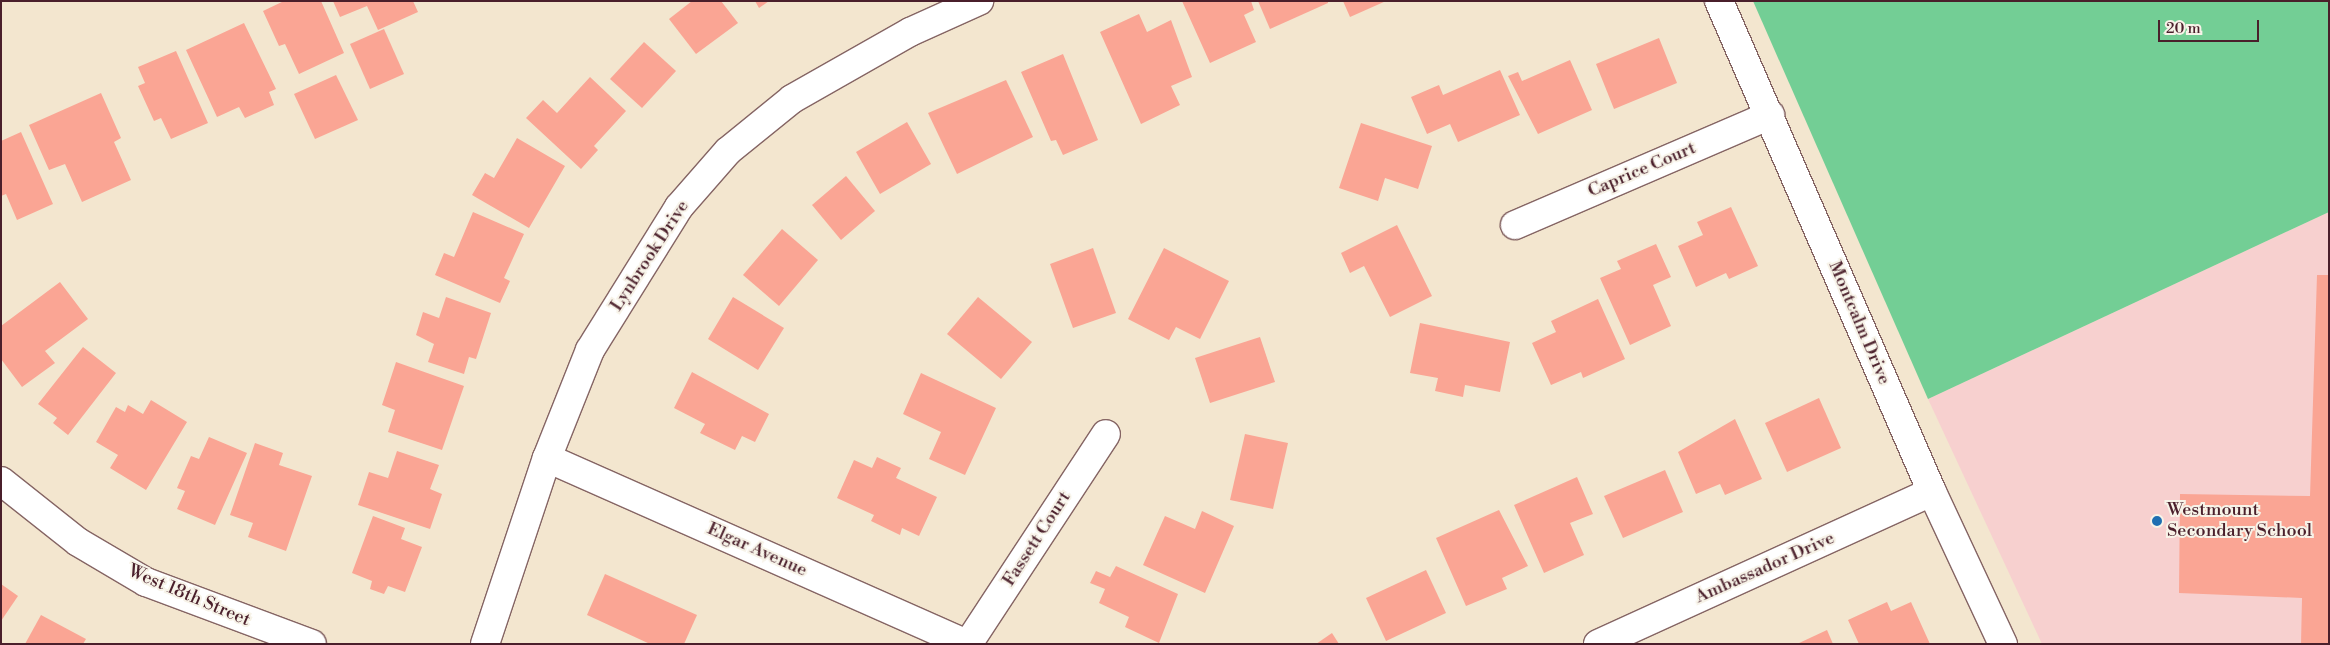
<!DOCTYPE html>
<html>
<head>
<meta charset="utf-8">
<style>
  body { margin:0 }
  #map { position:relative; width:2330px; height:645px; overflow:hidden; background:#f3e6cf; font-family:"Libre Bodoni",serif }
  div>[style] { position:absolute }
  [style*='--x'] { left:calc(var(--x)*1px); top:calc(var(--y)*1px); width:calc(var(--w)*1px); rotate:calc(var(--a)*1deg) }
  .built>* { inset:0; background:#f7d0cf }
  .green>* { inset:0; background:#73ce95 }
  .building>* { inset:0; background:#faa594 }
  .roads { filter:drop-shadow(1px 0 #856564) drop-shadow(-1px 0 #856564) drop-shadow(0 1px #856564) drop-shadow(0 -1px #856564) }
  .street>* { height:28px; margin:-14px; padding:0 14px; transform-origin:14px; border-radius:14px; background:#fff }
  .dots>* { width:14px; height:14px; translate:-50% -50%; box-sizing:border-box; border:2px solid #f7f3e8; border-radius:50% }
  span { translate:-50% -50%; white-space:nowrap; text-align:center; line-height:1.15; -webkit-text-stroke:4px #f7f3e8; paint-order:stroke }
  .street-label { font-size:18px; color:#4a1f2b }
  .poi-label { font-size:18px; color:#4a1f2b }
  .left { translate:0 -50%; text-align:left }
  .frame { position:absolute; inset:0; border:2px solid #4a1f2b; pointer-events:none }
  .scale { position:absolute; left:2158px; top:20px; width:101px; height:22px; box-sizing:border-box; border:2px solid #4a1f2b; border-top:0; padding-left:6px; font-size:15px; line-height:18px; white-space:nowrap; color:#4a1f2b; -webkit-text-stroke:4px #f7f3e8; paint-order:stroke }
</style>
</head>
<body>
<div id="map">
  <div class="built">
    <div style="clip-path:polygon(2329px 212px,2329px 644px,2042px 644px,1928px 399px)"></div>
  </div>
  <div class="green">
    <div style="clip-path:polygon(1753px 1px,2329px 1px,2329px 212px,1928px 399px)"></div>
  </div>
  <div class="building">
    <div style="clip-path:polygon(284px 1px,321px 1px,344px 53px,299px 74px,285px 44px,279px 46px,263px 11px)"></div>
    <div style="clip-path:polygon(333px 1px,413px 1px,418px 12px,378px 30px,367px 6px,340px 17px)"></div>
    <div style="clip-path:polygon(692px 1px,721px 1px,738px 23px,696px 54px,669px 19px)"></div>
    <div style="clip-path:polygon(755px 1px,769px 1px,759px 8px)"></div>
    <div style="clip-path:polygon(1182px 1px,1251px 1px,1254px 10px,1244px 15px,1256px 42px,1210px 63px)"></div>
    <div style="clip-path:polygon(1258px 1px,1328px 1px,1328px 3px,1270px 29px)"></div>
    <div style="clip-path:polygon(1343px 1px,1386px 1px,1350px 17px)"></div>
    <div style="clip-path:polygon(1139px 14px,1147px 32px,1171px 20px,1192px 77px,1171px 86px,1180px 105px,1141px 124px,1100px 32px)"></div>
    <div style="clip-path:polygon(244px 23px,276px 89px,269px 92px,274px 105px,245px 118px,239px 107px,217px 117px,186px 50px)"></div>
    <div style="clip-path:polygon(384px 29px,404px 74px,370px 89px,350px 44px)"></div>
    <div style="clip-path:polygon(1659px 38px,1677px 83px,1614px 109px,1596px 64px)"></div>
    <div style="clip-path:polygon(644px 42px,676px 71px,642px 108px,610px 79px)"></div>
    <div style="clip-path:polygon(176px 51px,208px 123px,171px 139px,161px 118px,154px 121px,138px 86px,145px 83px,138px 67px)"></div>
    <div style="clip-path:polygon(1063px 54px,1098px 140px,1063px 155px,1056px 140px,1051px 141px,1021px 72px)"></div>
    <div style="clip-path:polygon(1570px 60px,1592px 110px,1538px 134px,1508px 76px,1518px 72px,1522px 81px)"></div>
    <div style="clip-path:polygon(1500px 70px,1520px 115px,1458px 142px,1450px 124px,1427px 134px,1411px 97px,1439px 85px,1443px 95px)"></div>
    <div style="clip-path:polygon(336px 75px,358px 120px,315px 139px,294px 94px)"></div>
    <div style="clip-path:polygon(590px 77px,626px 111px,594px 146px,598px 150px,581px 169px,526px 118px,543px 100px,557px 113px)"></div>
    <div style="clip-path:polygon(1006px 80px,1033px 137px,957px 174px,928px 113px)"></div>
    <div style="clip-path:polygon(101px 93px,121px 138px,114px 142px,131px 180px,82px 202px,65px 164px,49px 170px,29px 125px)"></div>
    <div style="clip-path:polygon(907px 122px,931px 164px,880px 194px,856px 152px)"></div>
    <div style="clip-path:polygon(1361px 123px,1432px 146px,1418px 189px,1385px 178px,1378px 201px,1339px 188px)"></div>
    <div style="clip-path:polygon(21px 132px,53px 204px,17px 220px,6px 194px,1px 196px,1px 141px)"></div>
    <div style="clip-path:polygon(517px 138px,565px 166px,529px 228px,472px 195px,485px 173px,494px 178px)"></div>
    <div style="clip-path:polygon(846px 176px,875px 211px,841px 240px,812px 205px)"></div>
    <div style="clip-path:polygon(1731px 207px,1758px 266px,1729px 279px,1726px 273px,1696px 287px,1678px 246px,1703px 235px,1697px 222px)"></div>
    <div style="clip-path:polygon(473px 212px,524px 234px,504px 278px,510px 281px,500px 303px,435px 275px,444px 253px,454px 257px)"></div>
    <div style="clip-path:polygon(1397px 225px,1432px 296px,1390px 317px,1364px 266px,1350px 273px,1341px 253px)"></div>
    <div style="clip-path:polygon(782px 229px,818px 260px,779px 306px,743px 275px)"></div>
    <div style="clip-path:polygon(1656px 244px,1671px 277px,1653px 285px,1671px 326px,1630px 345px,1600px 278px,1621px 269px,1617px 261px)"></div>
    <div style="clip-path:polygon(1093px 248px,1116px 313px,1073px 328px,1050px 264px)"></div>
    <div style="clip-path:polygon(1164px 248px,1229px 281px,1200px 339px,1176px 327px,1169px 340px,1128px 319px)"></div>
    <div style="clip-path:polygon(2317px 275px,2329px 275px,2329px 644px,2301px 644px,2302px 598px,2179px 593px,2180px 494px,2310px 496px)"></div>
    <div style="clip-path:polygon(60px 282px,88px 319px,45px 351px,55px 363px,22px 387px,1px 359px,1px 326px)"></div>
    <div style="clip-path:polygon(446px 297px,491px 313px,476px 359px,469px 357px,464px 374px,428px 362px,434px 344px,416px 335px,423px 312px,439px 318px)"></div>
    <div style="clip-path:polygon(733px 297px,784px 328px,758px 370px,708px 339px)"></div>
    <div style="clip-path:polygon(978px 297px,1032px 342px,1001px 379px,947px 334px)"></div>
    <div style="clip-path:polygon(1598px 299px,1625px 359px,1583px 378px,1581px 372px,1551px 385px,1532px 343px,1556px 332px,1551px 321px)"></div>
    <div style="clip-path:polygon(1420px 323px,1510px 342px,1500px 392px,1465px 385px,1463px 397px,1435px 391px,1438px 378px,1410px 373px)"></div>
    <div style="clip-path:polygon(1260px 337px,1275px 382px,1210px 403px,1195px 358px)"></div>
    <div style="clip-path:polygon(83px 347px,116px 373px,68px 435px,53px 423px,57px 418px,38px 404px)"></div>
    <div style="clip-path:polygon(396px 362px,464px 386px,442px 450px,388px 432px,395px 410px,382px 405px)"></div>
    <div style="clip-path:polygon(692px 372px,769px 414px,755px 442px,742px 436px,735px 450px,700px 433px,705px 424px,674px 408px)"></div>
    <div style="clip-path:polygon(921px 373px,996px 408px,965px 475px,929px 459px,941px 432px,903px 414px)"></div>
    <div style="clip-path:polygon(1819px 398px,1841px 448px,1787px 472px,1765px 423px)"></div>
    <div style="clip-path:polygon(151px 400px,187px 422px,146px 490px,110px 468px,118px 455px,96px 442px,116px 407px,125px 412px,128px 405px,143px 414px)"></div>
    <div style="clip-path:polygon(1735px 419px,1762px 479px,1725px 495px,1720px 484px,1696px 494px,1678px 452px)"></div>
    <div style="clip-path:polygon(1245px 434px,1288px 443px,1273px 509px,1230px 500px)"></div>
    <div style="clip-path:polygon(209px 437px,247px 453px,215px 525px,177px 509px,185px 491px,177px 488px,191px 456px,199px 459px)"></div>
    <div style="clip-path:polygon(255px 443px,283px 453px,279px 465px,312px 476px,286px 551px,248px 537px,253px 523px,230px 515px)"></div>
    <div style="clip-path:polygon(397px 451px,439px 465px,430px 489px,442px 494px,430px 529px,358px 505px,369px 472px,388px 478px)"></div>
    <div style="clip-path:polygon(877px 457px,901px 468px,896px 478px,937px 497px,919px 536px,902px 528px,900px 535px,871px 521px,874px 515px,837px 498px,854px 460px,872px 468px)"></div>
    <div style="clip-path:polygon(1665px 470px,1683px 512px,1623px 538px,1604px 496px)"></div>
    <div style="clip-path:polygon(1577px 477px,1593px 514px,1570px 523px,1584px 555px,1544px 573px,1514px 505px)"></div>
    <div style="clip-path:polygon(1499px 510px,1528px 566px,1502px 578px,1507px 589px,1466px 606px,1436px 538px)"></div>
    <div style="clip-path:polygon(1202px 511px,1234px 526px,1205px 593px,1143px 565px,1165px 516px,1195px 529px)"></div>
    <div style="clip-path:polygon(373px 516px,405px 528px,401px 539px,422px 547px,405px 592px,388px 586px,384px 594px,370px 589px,372px 581px,352px 573px)"></div>
    <div style="clip-path:polygon(1116px 566px,1178px 594px,1159px 643px,1125px 627px,1129px 617px,1099px 603px,1105px 589px,1090px 583px,1096px 571px,1110px 577px)"></div>
    <div style="clip-path:polygon(1426px 570px,1446px 613px,1386px 641px,1366px 598px)"></div>
    <div style="clip-path:polygon(605px 574px,697px 615px,684px 644px,650px 644px,587px 615px)"></div>
    <div style="clip-path:polygon(1px 584px,18px 596px,1px 621px)"></div>
    <div style="clip-path:polygon(1887px 602px,1891px 611px,1911px 602px,1930px 644px,1859px 644px,1848px 620px)"></div>
    <div style="clip-path:polygon(41px 615px,86px 639px,83px 644px,25px 644px)"></div>
    <div style="clip-path:polygon(1827px 630px,1833px 644px,1797px 644px)"></div>
    <div style="clip-path:polygon(1332px 633px,1339px 644px,1316px 644px)"></div>
  </div>
  <div class="roads">
    <div class="street">
      <div style="--x:1719;--y:1;--w:535;--a:66.55"></div>
      <div style="--x:1932;--y:492;--w:168;--a:65"></div>
      <div style="--x:1515;--y:225;--w:278;--a:-23.3"></div>
      <div style="--x:547;--y:458;--w:458;--a:23.9"></div>
      <div style="--x:1;--y:481;--w:98;--a:38.4"></div>
      <div style="--x:78;--y:542;--w:79;--a:30.5"></div>
      <div style="--x:146;--y:582;--w:177;--a:20.5"></div>
      <div style="--x:485;--y:644;--w:196;--a:-71.6"></div>
      <div style="--x:547;--y:458;--w:116;--a:-68.3"></div>
      <div style="--x:590;--y:350;--w:168;--a:-58.1"></div>
      <div style="--x:679;--y:207;--w:74;--a:-48.8"></div>
      <div style="--x:728;--y:151;--w:82;--a:-39.1"></div>
      <div style="--x:792;--y:99;--w:136;--a:-29.6"></div>
      <div style="--x:910;--y:32;--w:76;--a:-24.2"></div>
      <div style="--x:968;--y:644;--w:251;--a:-56.7"></div>
      <div style="--x:1598;--y:644;--w:367;--a:-24.5"></div>
    </div>
  </div>
  <div class="dots">
    <div style="left:2157px;top:521px;background:#1f6fb2"></div>
  </div>
  <div class="street-label">
    <span style="left:1642px;top:170px;rotate:-23deg">Caprice Court</span>
    <span style="left:650px;top:256px;rotate:-57deg">Lynbrook Drive</span>
    <span style="left:1859px;top:323px;rotate:67deg">Montcalm Drive</span>
    <span style="left:1037px;top:539px;rotate:-57deg">Fassett Court</span>
    <span style="left:757px;top:550px;rotate:24deg">Elgar Avenue</span>
    <span style="left:1765px;top:568px;rotate:-24deg">Ambassador Drive</span>
    <span style="left:189px;top:596px;rotate:23deg">West 18th Street</span>
  </div>
  <div class="poi-label">
    <span class="left" style="left:2167px;top:521px">Westmount<br>Secondary School</span>
  </div>
  <div class="frame"></div>
  <div class="scale">20 m</div>
</div>
</body>
</html>
